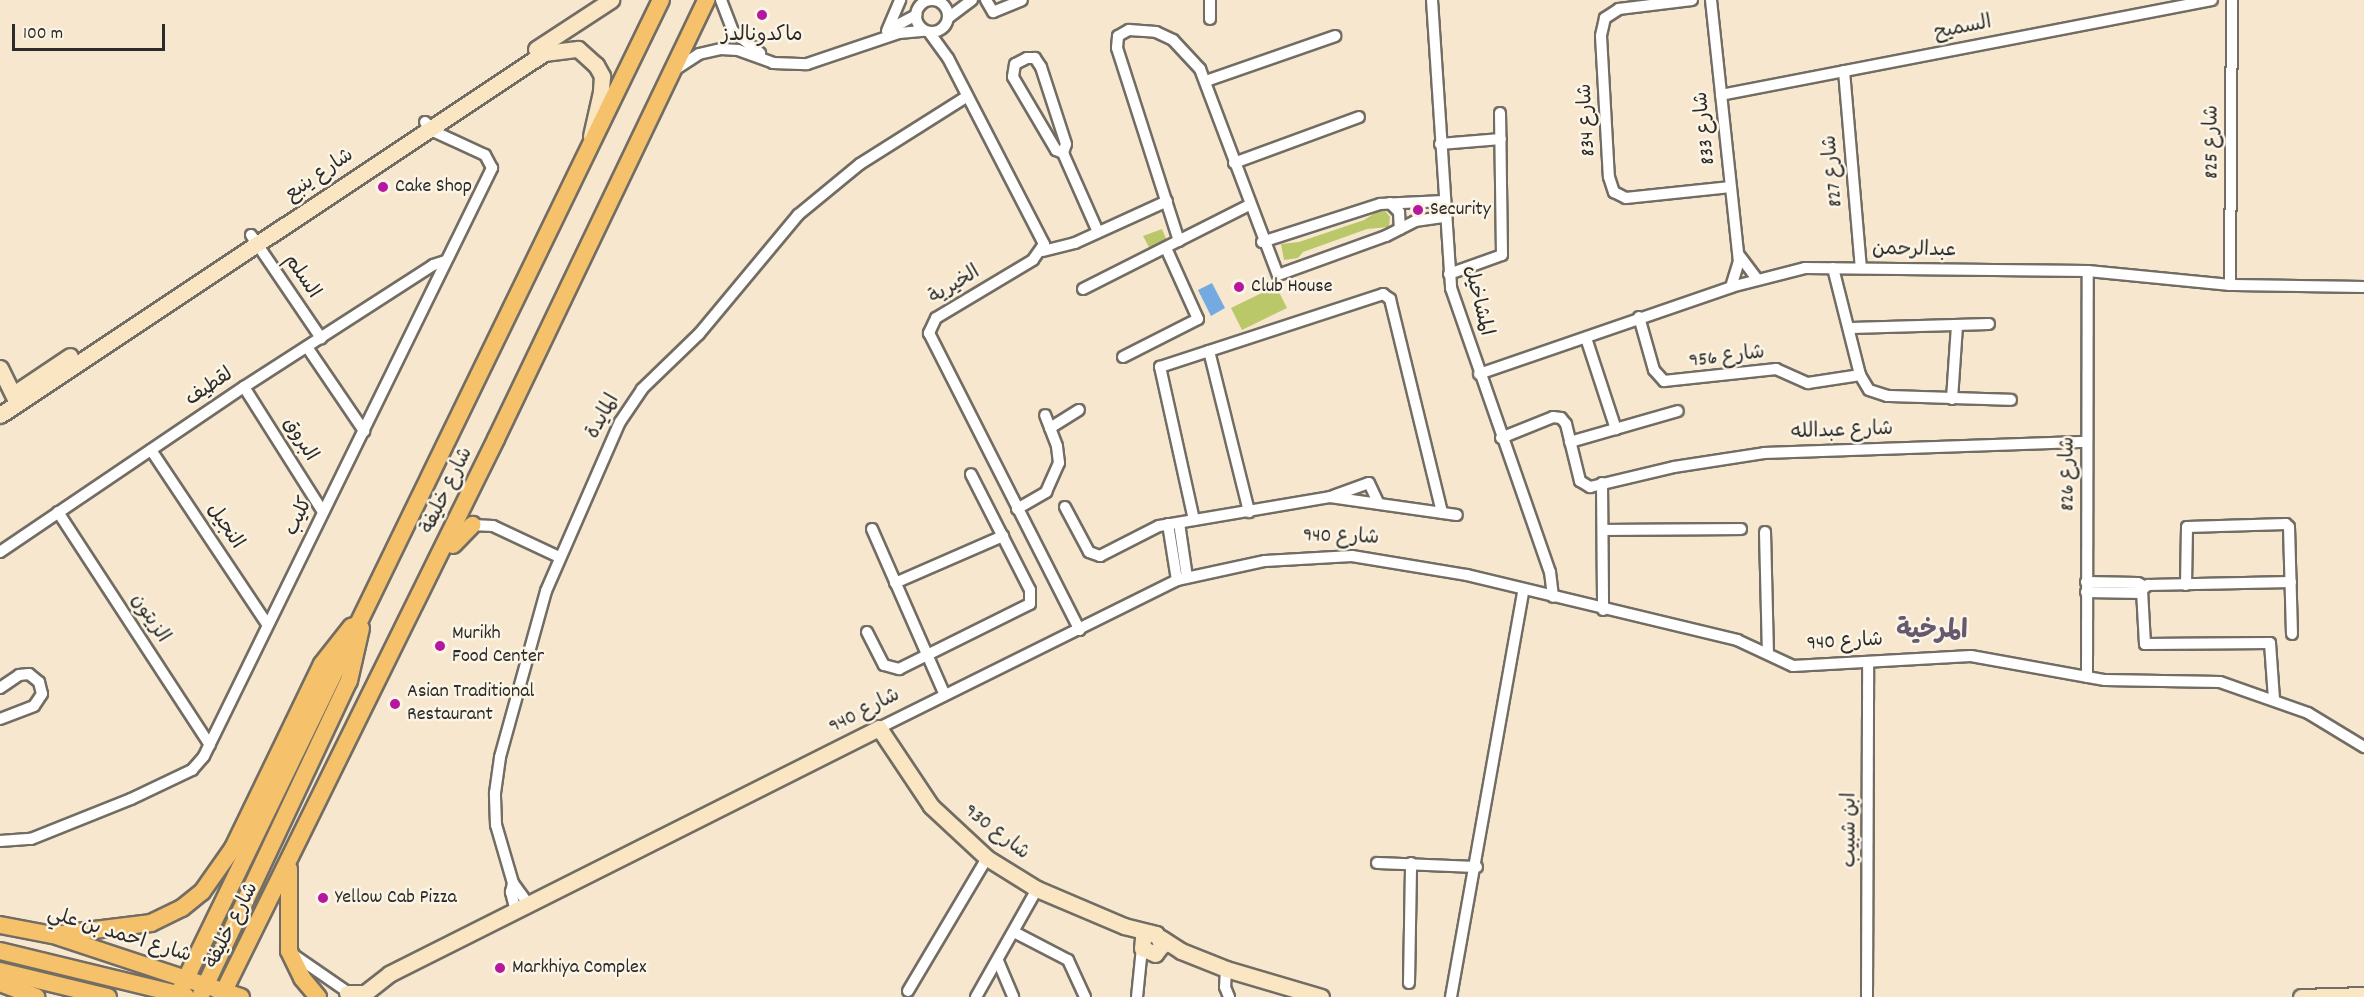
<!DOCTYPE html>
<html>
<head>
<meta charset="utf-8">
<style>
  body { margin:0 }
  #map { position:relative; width:2364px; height:997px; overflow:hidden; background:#f7e7cf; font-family:Dekko,"Playpen Sans Arabic",sans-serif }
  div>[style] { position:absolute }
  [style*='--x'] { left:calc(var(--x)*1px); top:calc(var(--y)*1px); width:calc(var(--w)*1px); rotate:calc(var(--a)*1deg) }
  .green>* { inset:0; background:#bac86a }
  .water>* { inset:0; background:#74a9e1 }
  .roads { filter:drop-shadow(2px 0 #726d64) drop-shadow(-2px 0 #726d64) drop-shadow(0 2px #726d64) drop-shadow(0 -2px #726d64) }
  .street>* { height:10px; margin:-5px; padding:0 5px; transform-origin:5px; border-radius:5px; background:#fff }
  .street>.ring { margin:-5px; padding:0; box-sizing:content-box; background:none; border:10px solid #fff; border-radius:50% }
  .secondary>* { height:15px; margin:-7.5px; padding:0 7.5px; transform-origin:7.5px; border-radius:7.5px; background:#fbe6c4 }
  .primary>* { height:16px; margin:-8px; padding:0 8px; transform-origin:8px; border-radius:8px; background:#f5c16b }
  .dots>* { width:16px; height:16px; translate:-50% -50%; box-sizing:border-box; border:3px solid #fcf5e5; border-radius:50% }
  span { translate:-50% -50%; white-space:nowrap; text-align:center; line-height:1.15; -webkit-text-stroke:5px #fcf5e5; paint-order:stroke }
  .street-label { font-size:20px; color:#2b2b2b }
  .poi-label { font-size:20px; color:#2b2b2b }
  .left { translate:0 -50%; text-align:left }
  .district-label { font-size:26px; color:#655970; font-weight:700 }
  .scale { position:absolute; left:12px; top:24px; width:153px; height:27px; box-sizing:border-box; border:3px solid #2b2b2b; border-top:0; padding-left:8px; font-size:18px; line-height:21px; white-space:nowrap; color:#2b2b2b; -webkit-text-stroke:4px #fcf5e5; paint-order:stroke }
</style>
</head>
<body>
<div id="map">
  <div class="green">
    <div style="clip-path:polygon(1383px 208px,1390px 217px,1389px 227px,1367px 229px,1303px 252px,1298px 258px,1284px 260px,1281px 244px,1299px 242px,1364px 220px)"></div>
    <div style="clip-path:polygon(1162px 229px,1167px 241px,1151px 251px,1143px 236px)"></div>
    <div style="clip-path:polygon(1276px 286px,1287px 308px,1242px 330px,1231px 308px)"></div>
  </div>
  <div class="water">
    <div style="clip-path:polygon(1212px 283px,1225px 308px,1211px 316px,1198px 290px)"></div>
  </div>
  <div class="roads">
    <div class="street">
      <div style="--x:721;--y:0;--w:33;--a:69"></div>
      <div style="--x:733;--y:31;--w:35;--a:39"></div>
      <div style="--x:986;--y:0;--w:14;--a:60"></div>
      <div style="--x:993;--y:12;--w:31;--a:-22"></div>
      <div style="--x:1210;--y:0;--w:19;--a:90"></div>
      <div style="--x:1432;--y:0;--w:289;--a:86.2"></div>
      <div style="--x:1451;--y:288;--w:301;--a:70.8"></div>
      <div style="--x:1550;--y:572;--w:25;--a:83"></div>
      <div style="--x:1692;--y:0;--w:74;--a:173"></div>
      <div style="--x:1619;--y:9;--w:17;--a:147"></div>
      <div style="--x:1605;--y:18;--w:18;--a:103"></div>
      <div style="--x:1601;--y:36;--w:141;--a:86.8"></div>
      <div style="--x:1609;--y:177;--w:16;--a:72"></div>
      <div style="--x:1614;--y:192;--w:13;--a:27"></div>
      <div style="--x:1626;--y:198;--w:105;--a:-6"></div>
      <div style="--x:1711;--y:0;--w:262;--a:83.9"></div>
      <div style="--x:1739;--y:261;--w:27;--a:107"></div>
      <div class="ring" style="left:916px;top:0;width:22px;height:22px"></div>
      <div style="--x:948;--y:18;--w:30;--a:-37"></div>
      <div style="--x:890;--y:29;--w:30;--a:-28"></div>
      <div style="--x:887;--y:31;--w:34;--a:-67"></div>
      <div style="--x:929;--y:32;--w:32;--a:54"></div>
      <div style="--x:948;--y:58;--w:209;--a:62.7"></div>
      <div style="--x:1044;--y:244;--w:19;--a:125"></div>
      <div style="--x:1033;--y:260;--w:113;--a:149.1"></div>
      <div style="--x:936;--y:318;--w:17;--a:115"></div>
      <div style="--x:929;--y:333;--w:333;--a:63.1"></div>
      <div style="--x:676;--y:69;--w:27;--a:-33"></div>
      <div style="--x:699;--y:54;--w:23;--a:-13"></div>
      <div style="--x:721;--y:49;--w:17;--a:3"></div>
      <div style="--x:738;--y:50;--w:37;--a:20"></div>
      <div style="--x:773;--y:63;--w:34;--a:2"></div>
      <div style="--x:807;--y:64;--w:97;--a:-18.6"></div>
      <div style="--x:899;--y:33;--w:25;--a:-5"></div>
      <div style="--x:1844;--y:71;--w:198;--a:85.1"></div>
      <div style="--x:1206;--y:81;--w:137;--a:-19.2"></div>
      <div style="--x:1721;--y:95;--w:500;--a:-10.95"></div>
      <div style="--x:1440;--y:144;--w:61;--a:-4.7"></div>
      <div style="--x:1063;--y:153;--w:9;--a:-72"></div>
      <div style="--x:1066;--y:144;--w:81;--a:-108"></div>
      <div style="--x:1041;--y:67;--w:11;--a:-124"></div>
      <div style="--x:1035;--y:58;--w:8;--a:180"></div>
      <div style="--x:1027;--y:58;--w:13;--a:153"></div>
      <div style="--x:1015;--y:64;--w:13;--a:99"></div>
      <div style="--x:1013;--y:77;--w:85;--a:59.5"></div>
      <div style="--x:1056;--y:150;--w:8;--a:23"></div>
      <div style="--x:1063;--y:153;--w:86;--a:66.1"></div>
      <div style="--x:1234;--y:163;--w:133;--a:-20.2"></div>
      <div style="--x:1390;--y:203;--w:13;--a:45"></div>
      <div style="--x:1399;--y:212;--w:17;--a:87"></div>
      <div style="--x:251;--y:235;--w:125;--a:55.8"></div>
      <div style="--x:1179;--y:241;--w:203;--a:-107.8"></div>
      <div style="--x:1117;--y:48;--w:12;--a:-85"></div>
      <div style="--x:1118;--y:36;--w:13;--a:-29"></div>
      <div style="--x:1129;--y:30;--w:27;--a:4"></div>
      <div style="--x:1156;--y:32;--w:19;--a:25"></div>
      <div style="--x:1173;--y:40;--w:40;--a:47"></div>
      <div style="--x:1200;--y:69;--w:220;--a:69.3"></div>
      <div style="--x:1278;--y:275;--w:115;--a:-19.9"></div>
      <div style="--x:1386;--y:236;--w:33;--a:-27"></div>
      <div style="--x:1415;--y:221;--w:30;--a:-8"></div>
      <div style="--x:1262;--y:242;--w:124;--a:-17.9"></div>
      <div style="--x:1380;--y:204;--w:64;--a:-2.7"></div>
      <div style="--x:1043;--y:251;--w:33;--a:-14"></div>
      <div style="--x:1075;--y:243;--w:101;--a:-24.5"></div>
      <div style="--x:1739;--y:255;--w:30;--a:53"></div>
      <div style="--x:1833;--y:268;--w:110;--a:75.8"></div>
      <div style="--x:1860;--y:375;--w:17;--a:59"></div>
      <div style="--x:1869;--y:390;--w:19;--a:18"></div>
      <div style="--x:1887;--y:396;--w:124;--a:1.8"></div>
      <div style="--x:1449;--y:274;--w:56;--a:-19.7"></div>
      <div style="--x:1502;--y:255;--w:142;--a:-90.8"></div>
      <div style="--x:2230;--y:285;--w:285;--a:-89.6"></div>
      <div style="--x:1083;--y:289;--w:186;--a:-26.8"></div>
      <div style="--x:1639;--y:317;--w:55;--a:74.2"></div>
      <div style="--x:1654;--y:370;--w:15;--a:48"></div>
      <div style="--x:1664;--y:381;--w:113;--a:-6.1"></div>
      <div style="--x:1776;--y:369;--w:35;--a:24"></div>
      <div style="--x:1808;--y:383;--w:53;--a:-8.7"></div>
      <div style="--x:1851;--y:328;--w:138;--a:-1.7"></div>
      <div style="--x:1586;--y:338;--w:96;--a:71.8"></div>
      <div style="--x:307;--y:347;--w:102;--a:55.8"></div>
      <div style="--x:1209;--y:351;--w:166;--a:76"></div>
      <div style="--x:1123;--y:357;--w:84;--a:-26.9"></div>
      <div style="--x:1198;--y:319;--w:78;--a:-114.3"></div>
      <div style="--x:1479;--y:374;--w:267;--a:-19"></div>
      <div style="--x:1731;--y:287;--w:76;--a:-14.4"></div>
      <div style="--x:1805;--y:268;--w:283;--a:0.6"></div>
      <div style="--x:2088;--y:271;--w:143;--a:5.6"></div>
      <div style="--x:2230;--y:285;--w:134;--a:0.9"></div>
      <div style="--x:244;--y:387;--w:148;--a:57.7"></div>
      <div style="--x:1952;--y:399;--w:74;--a:-86.1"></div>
      <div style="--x:1050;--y:428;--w:34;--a:-32"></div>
      <div style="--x:1501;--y:438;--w:56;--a:-22"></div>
      <div style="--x:1553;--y:417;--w:8;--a:7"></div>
      <div style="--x:1561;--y:418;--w:8;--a:50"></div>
      <div style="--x:1566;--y:424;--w:59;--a:76.2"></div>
      <div style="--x:1580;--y:481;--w:12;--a:31"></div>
      <div style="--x:1590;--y:487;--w:86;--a:-13.4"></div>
      <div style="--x:1674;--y:467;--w:91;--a:-8.8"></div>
      <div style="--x:1764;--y:453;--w:323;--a:-2"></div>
      <div style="--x:1570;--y:442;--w:112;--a:-16"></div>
      <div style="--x:151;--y:450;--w:209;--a:56.3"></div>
      <div style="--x:1602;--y:483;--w:127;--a:89.5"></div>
      <div style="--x:1333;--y:496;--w:38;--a:-20"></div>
      <div style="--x:1369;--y:483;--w:23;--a:65"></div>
      <div style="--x:1065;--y:507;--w:51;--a:61.9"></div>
      <div style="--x:1089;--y:552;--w:12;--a:20"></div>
      <div style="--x:1100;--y:556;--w:66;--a:-27"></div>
      <div style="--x:1159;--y:526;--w:173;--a:-9.6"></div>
      <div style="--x:1330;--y:497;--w:128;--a:8.1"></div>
      <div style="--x:1017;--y:509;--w:34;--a:-30"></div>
      <div style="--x:1046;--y:492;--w:32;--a:-66"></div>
      <div style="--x:1059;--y:463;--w:17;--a:-97"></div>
      <div style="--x:1057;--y:446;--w:33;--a:-111"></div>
      <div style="--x:58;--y:512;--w:278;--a:56.9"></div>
      <div style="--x:1194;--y:520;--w:157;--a:-102.5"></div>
      <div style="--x:1160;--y:367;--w:235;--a:-18.1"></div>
      <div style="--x:1383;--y:294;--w:9;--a:36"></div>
      <div style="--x:1390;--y:299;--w:220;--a:76.3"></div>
      <div style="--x:1179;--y:523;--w:55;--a:81.6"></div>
      <div style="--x:1168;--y:524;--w:57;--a:80.9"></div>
      <div style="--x:472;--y:525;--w:21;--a:3"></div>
      <div style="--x:493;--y:526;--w:73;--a:25.2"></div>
      <div style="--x:872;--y:529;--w:181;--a:66.3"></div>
      <div style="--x:1605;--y:530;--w:136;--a:-0.4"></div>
      <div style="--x:1765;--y:532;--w:121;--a:88.6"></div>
      <div style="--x:0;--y:552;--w:295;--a:-34.1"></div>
      <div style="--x:244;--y:387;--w:225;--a:-32.8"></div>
      <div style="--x:433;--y:265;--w:13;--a:-18"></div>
      <div style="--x:2086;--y:582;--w:52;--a:1.1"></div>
      <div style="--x:2138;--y:583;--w:7;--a:27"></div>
      <div style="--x:895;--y:583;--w:118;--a:-23.5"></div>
      <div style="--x:2186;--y:585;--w:58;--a:-89"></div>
      <div style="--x:2187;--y:527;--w:99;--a:-1.7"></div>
      <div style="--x:2286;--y:524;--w:4;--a:45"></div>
      <div style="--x:2289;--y:527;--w:107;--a:88.4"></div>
      <div style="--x:2086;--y:592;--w:56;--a:1"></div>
      <div style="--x:867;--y:632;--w:37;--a:63"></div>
      <div style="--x:884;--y:665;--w:16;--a:15"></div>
      <div style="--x:899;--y:669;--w:146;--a:-26.4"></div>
      <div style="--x:1030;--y:604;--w:14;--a:-90"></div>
      <div style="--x:1030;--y:590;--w:130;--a:-117"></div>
      <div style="--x:2087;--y:677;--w:406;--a:-89.9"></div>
      <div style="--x:0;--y:688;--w:23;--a:-34"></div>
      <div style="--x:19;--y:675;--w:10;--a:-6"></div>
      <div style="--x:29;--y:674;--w:13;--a:39"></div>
      <div style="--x:39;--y:682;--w:12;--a:76"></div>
      <div style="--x:42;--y:694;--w:14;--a:124"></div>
      <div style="--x:34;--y:706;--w:36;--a:159"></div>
      <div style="--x:2274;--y:699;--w:56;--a:-94.1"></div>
      <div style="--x:2270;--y:643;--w:125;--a:179.5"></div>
      <div style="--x:2145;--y:644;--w:54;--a:-93.2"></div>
      <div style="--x:2142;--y:590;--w:8;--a:-40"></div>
      <div style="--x:2148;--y:585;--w:143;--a:-1.2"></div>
      <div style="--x:879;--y:728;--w:333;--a:-26.4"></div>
      <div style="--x:1177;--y:580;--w:90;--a:-12.2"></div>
      <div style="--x:1265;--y:561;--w:87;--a:-3.3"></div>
      <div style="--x:1352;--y:556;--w:117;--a:9.4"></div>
      <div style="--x:1467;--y:575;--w:278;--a:13.5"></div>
      <div style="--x:1737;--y:640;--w:62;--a:24.9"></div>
      <div style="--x:1793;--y:666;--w:178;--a:-3.2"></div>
      <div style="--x:1971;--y:656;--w:136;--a:10.2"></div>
      <div style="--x:2105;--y:680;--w:115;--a:1"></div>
      <div style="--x:2220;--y:682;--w:93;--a:19.4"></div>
      <div style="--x:2308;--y:713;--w:66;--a:31.3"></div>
      <div style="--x:0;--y:841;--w:31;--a:-4"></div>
      <div style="--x:31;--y:839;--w:108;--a:-21.8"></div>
      <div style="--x:131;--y:799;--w:68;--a:-25.4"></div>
      <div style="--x:192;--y:770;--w:18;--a:-49"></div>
      <div style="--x:204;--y:756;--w:655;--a:-63.9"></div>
      <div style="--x:492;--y:168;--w:15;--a:-118"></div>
      <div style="--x:485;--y:155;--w:55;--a:-155.3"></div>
      <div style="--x:435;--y:132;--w:14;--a:-135"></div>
      <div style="--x:1377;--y:863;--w:100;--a:2.3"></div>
      <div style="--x:513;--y:883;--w:26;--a:54"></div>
      <div style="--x:516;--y:911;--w:20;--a:-105"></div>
      <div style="--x:511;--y:892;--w:9;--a:-77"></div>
      <div style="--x:513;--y:883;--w:60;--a:-106.3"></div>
      <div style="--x:496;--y:825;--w:32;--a:-92"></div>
      <div style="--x:495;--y:793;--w:36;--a:-82"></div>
      <div style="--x:500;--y:757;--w:172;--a:-74.5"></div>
      <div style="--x:546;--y:591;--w:184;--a:-66.4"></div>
      <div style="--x:620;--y:422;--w:40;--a:-56"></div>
      <div style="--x:642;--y:389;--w:79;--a:-44"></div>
      <div style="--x:699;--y:334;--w:155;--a:-50.2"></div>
      <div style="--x:798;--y:215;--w:80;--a:-39.4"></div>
      <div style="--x:860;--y:164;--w:125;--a:-32.3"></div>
      <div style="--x:1014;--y:932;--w:61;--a:27.4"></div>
      <div style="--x:1068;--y:960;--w:41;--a:65.3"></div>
      <div style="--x:294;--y:955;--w:70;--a:34.6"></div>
      <div style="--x:998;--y:961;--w:39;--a:67"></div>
      <div style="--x:1226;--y:969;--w:18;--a:93"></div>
      <div style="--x:1225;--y:987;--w:11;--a:68"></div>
      <div style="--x:1409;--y:983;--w:120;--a:-89"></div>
      <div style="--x:908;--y:991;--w:155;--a:-59.3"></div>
      <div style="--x:976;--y:997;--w:124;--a:-60.5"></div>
      <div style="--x:1137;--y:997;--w:49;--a:-84.2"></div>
      <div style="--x:1451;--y:997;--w:412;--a:-79.9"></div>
      <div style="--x:1867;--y:997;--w:334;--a:-89.8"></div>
    </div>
    <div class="secondary">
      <div style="--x:536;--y:49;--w:90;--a:-33.2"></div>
      <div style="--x:0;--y:368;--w:39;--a:64"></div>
      <div style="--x:15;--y:393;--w:66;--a:-33.9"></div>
      <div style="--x:0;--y:415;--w:653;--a:-33.64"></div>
      <div style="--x:544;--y:53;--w:34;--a:-7"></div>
      <div style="--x:578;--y:49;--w:24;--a:42"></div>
      <div style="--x:596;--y:65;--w:13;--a:61"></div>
      <div style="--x:602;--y:76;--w:16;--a:94"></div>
      <div style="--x:601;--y:92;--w:45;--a:102.8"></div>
      <div style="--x:1161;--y:938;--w:24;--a:33"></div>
      <div style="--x:1181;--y:951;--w:48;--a:21.8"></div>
      <div style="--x:1226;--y:969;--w:99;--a:16.4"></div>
      <div style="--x:347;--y:993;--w:18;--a:0"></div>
      <div style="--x:365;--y:993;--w:31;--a:-38"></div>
      <div style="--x:389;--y:974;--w:548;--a:-26.66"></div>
      <div style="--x:879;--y:728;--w:94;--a:56.3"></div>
      <div style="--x:931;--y:806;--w:76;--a:42.9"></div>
      <div style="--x:987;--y:858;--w:59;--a:31.8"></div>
      <div style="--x:1037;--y:889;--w:95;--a:23"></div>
      <div style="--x:1124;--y:926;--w:33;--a:14"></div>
      <div style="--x:1156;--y:934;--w:13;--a:61"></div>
      <div style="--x:1162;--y:945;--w:11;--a:128"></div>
      <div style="--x:1155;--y:954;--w:14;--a:-155"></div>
      <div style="--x:1142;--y:948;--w:10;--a:-84"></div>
      <div style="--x:1143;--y:938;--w:9;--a:-36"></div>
      <div style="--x:2301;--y:997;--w:63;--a:-1.8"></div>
    </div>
    <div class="primary">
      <div style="--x:453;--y:545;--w:28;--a:-46"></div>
      <div style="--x:289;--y:869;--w:82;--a:90"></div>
      <div style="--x:289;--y:951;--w:30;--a:64"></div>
      <div style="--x:302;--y:978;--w:25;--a:50"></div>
      <div style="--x:0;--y:925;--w:54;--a:10.7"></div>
      <div style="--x:53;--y:935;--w:198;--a:18.3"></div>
      <div style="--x:53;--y:935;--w:99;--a:-7"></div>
      <div style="--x:151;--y:923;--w:34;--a:-26"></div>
      <div style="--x:182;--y:908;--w:26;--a:-39"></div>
      <div style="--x:202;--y:892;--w:54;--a:-54.8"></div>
      <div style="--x:233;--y:848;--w:204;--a:-64.2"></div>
      <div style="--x:322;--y:664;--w:48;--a:-51.7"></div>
      <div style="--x:0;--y:951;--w:191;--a:13.6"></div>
      <div style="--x:0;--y:971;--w:111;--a:13.5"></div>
      <div style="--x:0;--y:983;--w:39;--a:21"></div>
      <div style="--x:177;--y:997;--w:1108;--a:-64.11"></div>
      <div style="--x:200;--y:997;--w:349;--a:-64.8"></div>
      <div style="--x:349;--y:681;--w:54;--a:-77.2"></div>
      <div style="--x:221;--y:997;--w:622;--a:-63.76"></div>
      <div style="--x:496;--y:439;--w:487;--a:-64.4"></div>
    </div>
  </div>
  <div class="dots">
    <div style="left:762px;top:15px;background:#b5179e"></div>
    <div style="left:383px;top:187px;background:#b5179e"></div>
    <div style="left:1418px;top:210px;background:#b5179e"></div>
    <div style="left:1239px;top:287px;background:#b5179e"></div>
    <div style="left:440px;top:646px;background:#b5179e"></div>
    <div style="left:395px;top:704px;background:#b5179e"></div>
    <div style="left:323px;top:898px;background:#b5179e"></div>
    <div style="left:500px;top:968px;background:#b5179e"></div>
  </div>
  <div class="street-label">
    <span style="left:1963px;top:29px;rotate:-11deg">السميح</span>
    <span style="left:1588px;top:120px;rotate:-93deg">شارع 834</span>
    <span style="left:1706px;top:128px;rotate:-96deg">شارع 833</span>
    <span style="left:2213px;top:142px;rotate:-90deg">شارع 825</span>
    <span style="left:1834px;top:171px;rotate:-95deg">شارع 827</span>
    <span style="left:320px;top:176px;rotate:-34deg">شارع ينبع</span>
    <span style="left:1914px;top:251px;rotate:1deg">عبدالرحمن</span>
    <span style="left:301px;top:277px;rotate:56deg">السلم</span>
    <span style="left:955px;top:286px;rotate:-31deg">الخيرية</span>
    <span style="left:1477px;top:301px;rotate:76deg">المشاخيل</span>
    <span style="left:1727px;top:358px;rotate:-7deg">شارع 956</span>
    <span style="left:210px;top:388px;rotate:-34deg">لقطيف</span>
    <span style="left:604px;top:417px;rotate:-61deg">المايدة</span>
    <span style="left:1842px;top:432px;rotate:-2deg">شارع عبدالله</span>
    <span style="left:299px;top:440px;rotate:58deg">البروق</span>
    <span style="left:2069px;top:474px;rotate:-90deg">شارع 826</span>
    <span style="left:448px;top:491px;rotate:-64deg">شارع خليفة</span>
    <span style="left:300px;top:517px;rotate:-64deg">كليب</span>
    <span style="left:224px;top:527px;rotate:56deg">النجيل</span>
    <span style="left:1341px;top:538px;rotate:2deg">شارع 940</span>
    <span style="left:149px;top:619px;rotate:57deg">الزيتون</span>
    <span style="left:1845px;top:643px;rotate:-3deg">شارع 940</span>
    <span style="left:865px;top:712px;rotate:-27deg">شارع 940</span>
    <span style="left:1851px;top:830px;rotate:-90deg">ابن شبيب</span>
    <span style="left:996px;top:833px;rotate:38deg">شارع 930</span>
    <span style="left:233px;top:926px;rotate:-63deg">شارع خليفة</span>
    <span style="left:119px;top:936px;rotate:17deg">شارع احمد بن علي</span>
  </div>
  <div class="poi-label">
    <span style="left:762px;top:36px">ماكدونالدز</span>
    <span class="left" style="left:395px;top:187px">Cake Shop</span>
    <span class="left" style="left:1430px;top:210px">Security</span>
    <span class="left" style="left:1251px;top:287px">Club House</span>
    <span class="left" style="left:452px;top:646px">Murikh<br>Food Center</span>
    <span class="left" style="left:407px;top:704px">Asian Traditional<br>Restaurant</span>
    <span class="left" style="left:335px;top:898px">Yellow Cab Pizza</span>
    <span class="left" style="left:512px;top:968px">Markhiya Complex</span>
  </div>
  <div class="district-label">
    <span style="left:1932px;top:632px">المرخية</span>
  </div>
  <div class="scale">100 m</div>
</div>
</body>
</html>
